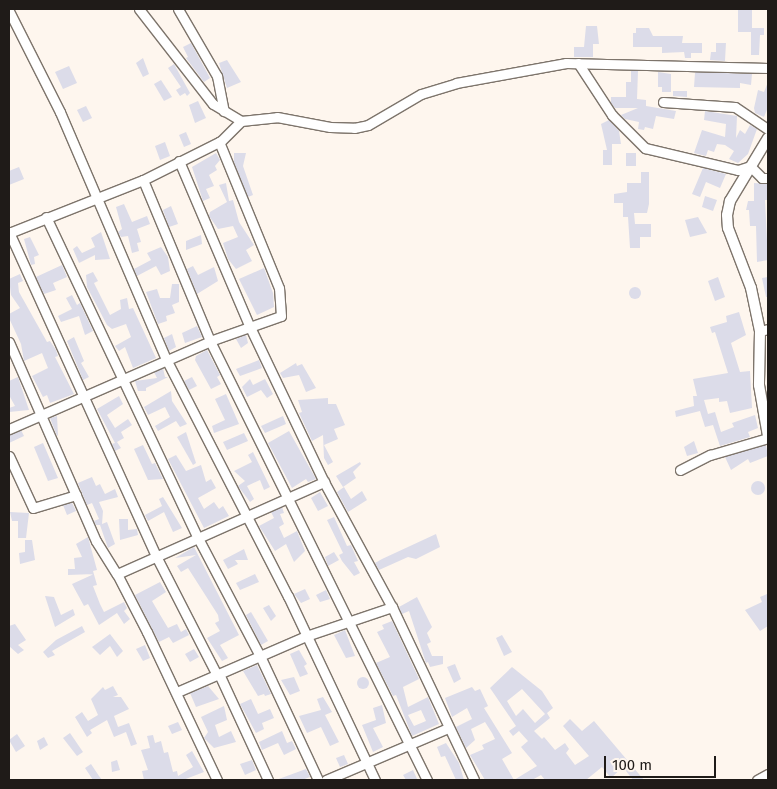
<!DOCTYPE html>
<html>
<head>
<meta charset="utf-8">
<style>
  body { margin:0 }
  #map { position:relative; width:777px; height:789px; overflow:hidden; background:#fef6ee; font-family:"Fira Sans",sans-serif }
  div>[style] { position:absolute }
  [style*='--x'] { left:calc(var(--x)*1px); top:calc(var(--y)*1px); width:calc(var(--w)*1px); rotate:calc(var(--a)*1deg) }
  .building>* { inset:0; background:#dcdce9 }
  .round { border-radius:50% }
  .roads { filter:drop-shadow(1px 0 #7d746b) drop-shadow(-1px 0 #7d746b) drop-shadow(0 1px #7d746b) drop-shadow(0 -1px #7d746b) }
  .minor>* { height:9px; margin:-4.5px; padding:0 4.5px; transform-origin:4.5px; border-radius:4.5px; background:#fff }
  .major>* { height:10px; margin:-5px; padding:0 5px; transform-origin:5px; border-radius:5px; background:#fff }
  span { translate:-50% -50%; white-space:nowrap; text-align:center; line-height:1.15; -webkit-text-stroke:4px #fef6ee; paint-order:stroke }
  .frame { position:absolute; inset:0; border:10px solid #1f1b18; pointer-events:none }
  .scale { position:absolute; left:604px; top:756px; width:112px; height:22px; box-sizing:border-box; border:2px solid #1f1b18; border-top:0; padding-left:6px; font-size:15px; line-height:18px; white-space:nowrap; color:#1f1b18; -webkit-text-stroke:4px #fef6ee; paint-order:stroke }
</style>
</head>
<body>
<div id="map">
  <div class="building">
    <div style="clip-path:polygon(738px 9px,752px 9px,752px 28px,764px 28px,764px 35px,760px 35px,759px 55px,751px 55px,751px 32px,738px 32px)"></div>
    <div style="clip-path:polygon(586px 26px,597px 26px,599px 44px,593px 44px,593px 57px,574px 57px,574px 47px,584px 47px)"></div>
    <div style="clip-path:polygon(636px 28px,649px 28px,653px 36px,683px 36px,682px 43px,702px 43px,702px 53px,691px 53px,691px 58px,685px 58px,684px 52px,662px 53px,662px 47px,633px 47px,633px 33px,636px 33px)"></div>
    <div style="clip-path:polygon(191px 43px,210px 78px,204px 82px,186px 58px,188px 57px,183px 47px)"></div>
    <div style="clip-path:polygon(716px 43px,726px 43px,725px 61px,710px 60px,711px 52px,716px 52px)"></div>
    <div style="clip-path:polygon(143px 58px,149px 74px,143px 77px,136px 63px)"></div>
    <div style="clip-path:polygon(227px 60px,241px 82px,227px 88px,219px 63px)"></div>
    <div style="clip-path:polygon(174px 64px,190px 93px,187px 96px,185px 93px,180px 96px,176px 90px,181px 87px,168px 68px)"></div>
    <div style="clip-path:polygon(69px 66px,77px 83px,63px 89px,55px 72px)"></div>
    <div style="clip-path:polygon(631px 71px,638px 71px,637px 99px,646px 100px,646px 106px,676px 111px,674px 119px,656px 116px,653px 129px,645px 127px,644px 130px,638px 129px,639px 122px,625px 119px,621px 115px,638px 108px,615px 108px,611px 103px,611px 97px,626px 97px,626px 82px,631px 82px)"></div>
    <div style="clip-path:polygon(658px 72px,671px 74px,671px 92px,662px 92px,662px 87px,658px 87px)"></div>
    <div style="clip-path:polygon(695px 73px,696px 72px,752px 74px,751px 85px,740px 83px,740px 88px,694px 87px)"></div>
    <div style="clip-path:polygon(161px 80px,172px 97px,164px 101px,154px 84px)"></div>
    <div style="clip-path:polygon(768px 82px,768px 107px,764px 117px,755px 113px,754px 108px,758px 90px,764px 92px)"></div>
    <div style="clip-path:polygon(673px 91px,687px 91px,687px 97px,673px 96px)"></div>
    <div style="clip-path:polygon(198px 101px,206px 118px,195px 123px,189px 105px)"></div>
    <div style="clip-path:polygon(86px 106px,92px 118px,83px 122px,77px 110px)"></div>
    <div style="clip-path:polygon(705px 111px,737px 116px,736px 138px,740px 130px,745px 134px,750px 125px,757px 129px,748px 154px,738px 163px,729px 159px,734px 151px,725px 145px,717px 144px,714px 152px,708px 150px,706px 156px,694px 153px,702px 130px,725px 137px,726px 124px,704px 120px)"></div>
    <div style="clip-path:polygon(609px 120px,619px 131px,621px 144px,612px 144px,612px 165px,603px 165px,603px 150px,607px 150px,601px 124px)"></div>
    <div style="clip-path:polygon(186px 132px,191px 144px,184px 147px,179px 135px)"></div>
    <div style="clip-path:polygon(165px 142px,170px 156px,160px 160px,155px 146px)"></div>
    <div style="clip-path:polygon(216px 153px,220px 160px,215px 166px,217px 170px,209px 175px,214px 186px,206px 189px,210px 198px,203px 201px,192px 167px)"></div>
    <div style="clip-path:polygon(234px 153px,246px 153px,243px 166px,253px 195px,248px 197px,234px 162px)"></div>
    <div style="clip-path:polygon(626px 153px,636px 153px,636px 166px,626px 166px)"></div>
    <div style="clip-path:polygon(19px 167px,24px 179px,9px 185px,9px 171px)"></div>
    <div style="clip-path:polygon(703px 168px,726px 174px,720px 188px,706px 182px,700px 197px,692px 194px)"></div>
    <div style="clip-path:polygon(641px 172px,649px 172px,649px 204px,647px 213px,634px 213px,635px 224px,651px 224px,651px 237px,640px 237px,640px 248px,630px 248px,628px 217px,623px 217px,623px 203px,614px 203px,614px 194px,627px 192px,627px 183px,641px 183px)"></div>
    <div style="clip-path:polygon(226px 183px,229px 201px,233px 200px,239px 222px,254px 245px,246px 250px,252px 261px,236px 269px,228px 259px,223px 243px,238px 237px,233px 226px,218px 229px,209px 216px,210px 212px,227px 202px,219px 185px)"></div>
    <div style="clip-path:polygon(754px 183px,768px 184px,768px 200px,765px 200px,768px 260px,757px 262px,756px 226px,750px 226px,749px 210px,746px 210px,748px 201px,754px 201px)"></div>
    <div style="clip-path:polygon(705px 196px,717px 200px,713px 211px,702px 207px)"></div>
    <div style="clip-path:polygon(124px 204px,132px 222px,147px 216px,150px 224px,137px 229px,141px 242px,137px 243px,139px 251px,132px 253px,128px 236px,121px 237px,118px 232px,122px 229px,116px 207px)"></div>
    <div style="clip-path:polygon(171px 206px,178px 224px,169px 227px,163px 210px)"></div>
    <div style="clip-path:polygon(698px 217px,707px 233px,690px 237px,685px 220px)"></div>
    <div style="clip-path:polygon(101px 232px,110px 259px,95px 260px,95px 255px,79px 263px,73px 249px,77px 246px,82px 253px,95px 247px,91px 238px)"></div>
    <div style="clip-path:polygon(201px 235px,202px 244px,186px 250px,186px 241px)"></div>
    <div style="clip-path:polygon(30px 237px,39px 255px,34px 257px,35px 264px,31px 265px,24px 239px)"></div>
    <div style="clip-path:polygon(161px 247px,168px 257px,170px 271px,161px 275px,156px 266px,137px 276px,134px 269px,151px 260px,147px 253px)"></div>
    <div style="clip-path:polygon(62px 265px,67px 277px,53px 283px,56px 290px,44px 294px,36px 277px)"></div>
    <div style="clip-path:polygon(193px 266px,198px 275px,214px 267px,218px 281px,197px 294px,187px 269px)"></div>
    <div style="clip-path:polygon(264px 268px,273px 293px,274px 307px,257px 315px,239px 279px)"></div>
    <div style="clip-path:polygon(93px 272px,98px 281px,94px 283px,110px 315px,121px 309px,120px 300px,127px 298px,129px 309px,133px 308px,156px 358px,133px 368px,125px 347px,119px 351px,115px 346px,131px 337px,126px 324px,112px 329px,107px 325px,87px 287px,86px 275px)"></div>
    <div style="clip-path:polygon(20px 274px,23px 281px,18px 283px,19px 292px,47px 342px,50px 341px,56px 350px,58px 356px,55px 357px,74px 394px,50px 403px,47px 395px,43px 397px,32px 376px,48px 368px,42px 353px,24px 361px,21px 344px,9px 318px,9px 314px,20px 308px,11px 295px,9px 279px)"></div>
    <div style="clip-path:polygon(718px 277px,725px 297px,715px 301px,708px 281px)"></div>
    <div style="clip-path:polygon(768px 277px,768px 297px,766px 297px,762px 278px)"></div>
    <div style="clip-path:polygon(172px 284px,179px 284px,179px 302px,172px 305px,175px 313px,166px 316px,167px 321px,158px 324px,146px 292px,157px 289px,160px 298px,170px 298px)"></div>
    <div class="round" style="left:629px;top:287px;width:12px;height:12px"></div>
    <div style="clip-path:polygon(72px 295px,77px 305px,80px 303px,93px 331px,85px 335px,79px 316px,61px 322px,58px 316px,72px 309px,66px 298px)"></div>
    <div style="clip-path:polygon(739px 312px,746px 335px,731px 343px,740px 372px,750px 371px,752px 408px,730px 413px,727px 401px,719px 402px,719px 398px,704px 400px,708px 414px,715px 412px,721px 432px,734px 427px,732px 423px,755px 415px,758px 428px,748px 432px,750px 437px,720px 446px,713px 425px,705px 427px,700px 411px,676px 417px,675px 411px,694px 406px,693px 396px,697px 396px,693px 379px,728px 373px,715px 332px,712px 333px,710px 327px,727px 322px,726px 316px)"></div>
    <div style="clip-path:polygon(197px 326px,202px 337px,185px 343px,182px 333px)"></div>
    <div style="clip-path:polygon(172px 334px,176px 347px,169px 351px,164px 338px)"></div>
    <div style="clip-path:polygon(246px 335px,248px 343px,241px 348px,236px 339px)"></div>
    <div style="clip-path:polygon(74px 337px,84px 361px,81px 363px,89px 377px,83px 380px,67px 341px)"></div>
    <div style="clip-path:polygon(207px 350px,220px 375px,217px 377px,221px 384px,211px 389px,195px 360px,196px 356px)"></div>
    <div style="clip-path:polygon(259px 360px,262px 368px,240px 376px,236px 369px)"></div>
    <div style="clip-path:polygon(296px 363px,297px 366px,302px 364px,316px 388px,306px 392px,299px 375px,283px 378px,280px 373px)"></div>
    <div style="clip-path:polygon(163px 368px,165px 377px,168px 377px,146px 388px,146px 391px,138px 391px,135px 381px,157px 378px,154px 372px)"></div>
    <div style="clip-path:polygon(18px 377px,29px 410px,9px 412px,9px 408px,15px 406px,10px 397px,9px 381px)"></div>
    <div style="clip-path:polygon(192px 377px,197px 386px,189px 390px,184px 381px)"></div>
    <div style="clip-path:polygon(250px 379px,253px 385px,265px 379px,273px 394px,267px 398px,261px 390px,247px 397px,242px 387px)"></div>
    <div style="clip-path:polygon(171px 391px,172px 401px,187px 424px,180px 427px,176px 421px,158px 431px,155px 426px,170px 417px,165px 407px,148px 415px,144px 407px)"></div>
    <div style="clip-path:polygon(226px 394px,239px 424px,214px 433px,212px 426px,225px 420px,215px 399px)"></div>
    <div style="clip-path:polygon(119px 396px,123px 404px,107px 415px,115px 428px,128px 419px,132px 425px,121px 432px,124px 438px,117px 442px,121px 448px,115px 451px,112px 444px,115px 443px,97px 409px)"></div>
    <div style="clip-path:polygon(328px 398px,328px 404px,336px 404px,345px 425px,334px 429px,338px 439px,324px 445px,333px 462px,328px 465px,324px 458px,323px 435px,312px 441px,299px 413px,302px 412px,298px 400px)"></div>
    <div style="clip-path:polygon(57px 416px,58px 435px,57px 436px,50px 418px)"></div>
    <div style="clip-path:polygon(283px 416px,286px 424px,265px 433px,261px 426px)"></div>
    <div style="clip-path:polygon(21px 430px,24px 436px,9px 443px,9px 435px)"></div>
    <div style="clip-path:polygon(289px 431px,316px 479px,308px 482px,306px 479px,292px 488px,268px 443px)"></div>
    <div style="clip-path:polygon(186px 432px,196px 463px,193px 465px,177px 437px)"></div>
    <div style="clip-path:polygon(244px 433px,248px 441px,227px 450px,223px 442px)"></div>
    <div style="clip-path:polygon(694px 441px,698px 453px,687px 456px,684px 447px)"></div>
    <div style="clip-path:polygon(43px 443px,58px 478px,48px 481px,34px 447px)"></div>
    <div style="clip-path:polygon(143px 445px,152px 464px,155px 463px,163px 479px,148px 480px,134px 449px)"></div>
    <div style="clip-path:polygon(766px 445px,768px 456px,750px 463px,748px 459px,731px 470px,725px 457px)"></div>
    <div style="clip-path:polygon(253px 452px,270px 487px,264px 490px,260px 480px,247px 486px,254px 499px,250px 502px,238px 486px,245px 481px,234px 471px,252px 462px,248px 455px)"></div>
    <div style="clip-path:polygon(176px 455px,186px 471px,201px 465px,206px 482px,211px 479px,216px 488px,198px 498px,204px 509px,214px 502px,219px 509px,223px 506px,229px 516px,204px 528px,168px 459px)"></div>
    <div style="clip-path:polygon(360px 462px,361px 464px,353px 472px,356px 478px,343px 487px,336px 476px)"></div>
    <div style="clip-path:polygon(92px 477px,96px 486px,100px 484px,105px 494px,115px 489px,118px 497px,99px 502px,103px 511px,102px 524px,107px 522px,115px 544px,108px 548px,100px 525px,96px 525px,94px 521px,99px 519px,92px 503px,87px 505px,78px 483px)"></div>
    <div class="round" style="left:751px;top:481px;width:14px;height:14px"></div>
    <div style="clip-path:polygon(344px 487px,351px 499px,362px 491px,367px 500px,348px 512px,337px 492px)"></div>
    <div style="clip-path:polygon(320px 492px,328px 506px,318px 511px,311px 498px)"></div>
    <div style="clip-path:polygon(163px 497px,182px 528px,173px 532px,164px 512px,148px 521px,145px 515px,162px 506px,159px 499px)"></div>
    <div style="clip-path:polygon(72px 503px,76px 511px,67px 515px,63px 505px)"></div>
    <div style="clip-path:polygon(282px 507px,284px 513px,280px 514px,284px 524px,279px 527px,284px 538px,297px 531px,305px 551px,294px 562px,286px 544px,275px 551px,259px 526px,274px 518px,271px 512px)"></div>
    <div style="clip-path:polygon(10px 512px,29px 513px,26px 538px,18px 538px,18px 521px,12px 521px)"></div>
    <div style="clip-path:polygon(334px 517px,347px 546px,351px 545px,358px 561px,354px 562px,360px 573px,354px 576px,342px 561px,339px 555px,343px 553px,327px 520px)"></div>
    <div style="clip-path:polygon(119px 519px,128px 519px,128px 530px,137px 529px,138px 535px,120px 540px)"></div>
    <div style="clip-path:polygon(436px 534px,440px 547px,416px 559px,408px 557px,379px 570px,375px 563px,382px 559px)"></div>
    <div style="clip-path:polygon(88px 537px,97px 570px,93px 571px,97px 585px,93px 586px,100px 604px,104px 612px,124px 602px,127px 608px,124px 611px,130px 619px,124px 624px,117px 613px,99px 625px,88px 604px,84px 606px,72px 584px,94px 574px,68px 575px,68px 569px,75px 569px,74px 558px,82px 557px,76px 544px)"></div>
    <div style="clip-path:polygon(25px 540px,32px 540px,35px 560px,20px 564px,19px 553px,25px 552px)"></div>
    <div style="clip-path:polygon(194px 547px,239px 635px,220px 645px,228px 658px,222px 661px,207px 638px,220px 631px,215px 623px,219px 621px,218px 615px,188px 568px,181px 572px,177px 566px,196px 555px,175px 558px)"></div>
    <div style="clip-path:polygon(244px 549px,248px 560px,235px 560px,238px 564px,228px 569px,223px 560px)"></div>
    <div style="clip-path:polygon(334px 552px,339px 560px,328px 566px,325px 557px)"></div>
    <div style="clip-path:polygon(255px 574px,259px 582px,240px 590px,236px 583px)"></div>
    <div style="clip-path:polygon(160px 582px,166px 592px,152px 601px,159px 613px,168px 628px,177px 624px,181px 632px,186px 629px,189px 635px,173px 643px,169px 637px,159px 642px,135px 595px)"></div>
    <div style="clip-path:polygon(305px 589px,310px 599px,301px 603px,294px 594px)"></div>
    <div style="clip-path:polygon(326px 590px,330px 599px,320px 602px,316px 595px)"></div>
    <div style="clip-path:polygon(767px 594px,768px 626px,760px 631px,745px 610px,762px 602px,760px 597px)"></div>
    <div style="clip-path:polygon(45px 596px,54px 597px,61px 615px,73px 609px,75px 615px,55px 627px)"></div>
    <div style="clip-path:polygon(417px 597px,432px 627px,427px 633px,431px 642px,427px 644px,432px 656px,443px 656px,443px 664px,430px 667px,428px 662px,426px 663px,409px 611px,402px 614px,399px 607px)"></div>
    <div style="clip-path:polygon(269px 605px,276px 616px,271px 621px,263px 608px)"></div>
    <div style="clip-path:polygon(251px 612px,268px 641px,261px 645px,246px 615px)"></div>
    <div style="clip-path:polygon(evenodd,392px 621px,419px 679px,403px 687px,408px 707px,428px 697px,439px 724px,412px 736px,396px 695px,393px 696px,376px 663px,390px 657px,377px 632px,384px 629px,382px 625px,392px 621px,421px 710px,426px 721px,414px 726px,408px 715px,421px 710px)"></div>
    <div style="clip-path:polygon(15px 624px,26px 640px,18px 645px,24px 650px,18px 654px,9px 646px,9px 626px)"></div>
    <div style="clip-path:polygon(82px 626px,85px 632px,52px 651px,55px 655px,48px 658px,43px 652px,56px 640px)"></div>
    <div style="clip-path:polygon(345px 630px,355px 656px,346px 658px,334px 635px)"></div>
    <div style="clip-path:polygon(110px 634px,123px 651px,117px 657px,110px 646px,100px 655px,92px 647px)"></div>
    <div style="clip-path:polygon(502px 635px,512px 652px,504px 656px,496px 638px)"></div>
    <div style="clip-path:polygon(145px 645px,150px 658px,143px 661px,136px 649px)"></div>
    <div style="clip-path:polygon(194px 649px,199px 657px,190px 662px,185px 654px)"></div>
    <div style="clip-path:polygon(299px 650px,307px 664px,304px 666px,308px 674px,300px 677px,290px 654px)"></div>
    <div style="clip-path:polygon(455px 664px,461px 679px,454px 683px,447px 667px)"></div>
    <div style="clip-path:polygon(257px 665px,271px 694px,265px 696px,264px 694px,258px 696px,243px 671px)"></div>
    <div style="clip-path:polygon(evenodd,512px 667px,542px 691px,553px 708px,547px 713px,550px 718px,534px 731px,542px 739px,544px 737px,555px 750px,565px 743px,569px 749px,566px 753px,575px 765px,589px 756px,563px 726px,570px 719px,582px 731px,594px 721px,644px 780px,633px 780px,623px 767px,611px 778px,602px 767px,586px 780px,545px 780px,541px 775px,532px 780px,485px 780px,470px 755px,484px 749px,482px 745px,495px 739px,492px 733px,485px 722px,471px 729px,475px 740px,466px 748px,456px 727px,472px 719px,467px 708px,452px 717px,445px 698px,472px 687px,475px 691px,480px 689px,488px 706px,484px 708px,512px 753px,502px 759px,514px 780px,537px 766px,521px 747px,528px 741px,519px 731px,513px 736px,509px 731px,516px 726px,490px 688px,512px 667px,522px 689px,545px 714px,535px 723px,523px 709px,516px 716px,507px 701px,522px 689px)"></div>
    <div class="round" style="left:357px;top:677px;width:12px;height:12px"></div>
    <div style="clip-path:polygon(294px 677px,300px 691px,290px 695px,281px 680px)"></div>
    <div style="clip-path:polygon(113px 686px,118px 695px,113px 697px,121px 697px,129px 709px,114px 716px,118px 727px,129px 723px,137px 744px,131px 746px,126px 732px,114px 737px,107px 720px,90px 730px,92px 733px,87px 737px,75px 717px,82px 712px,88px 721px,98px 715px,91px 699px,103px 687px,105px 690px)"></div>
    <div style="clip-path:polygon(208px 686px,219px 699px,196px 707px,190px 693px)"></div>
    <div style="clip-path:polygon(323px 697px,332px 712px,325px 715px,339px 742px,330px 746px,321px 727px,307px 733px,299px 716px,321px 710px,317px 699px)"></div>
    <div style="clip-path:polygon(251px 699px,258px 714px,270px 709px,274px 718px,262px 723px,264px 729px,256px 733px,240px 704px)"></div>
    <div style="clip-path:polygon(382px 705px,386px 723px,373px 728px,383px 747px,373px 752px,362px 725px,376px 720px,373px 708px)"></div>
    <div style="clip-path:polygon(224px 706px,227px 720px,215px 725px,219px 737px,231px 731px,236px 742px,214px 748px,204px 738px,208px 732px,201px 717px)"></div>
    <div style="clip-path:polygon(178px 722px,182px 730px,172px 734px,168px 726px)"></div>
    <div style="clip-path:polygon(282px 731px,287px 743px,292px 741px,296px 749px,284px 755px,278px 743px,262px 750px,259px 742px)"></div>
    <div style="clip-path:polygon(70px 733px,83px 752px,77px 756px,63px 738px)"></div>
    <div style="clip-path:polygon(17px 734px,25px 746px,16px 752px,9px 740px)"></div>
    <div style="clip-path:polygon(153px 735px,155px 743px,161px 741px,164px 753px,168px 752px,173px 772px,177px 771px,178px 776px,193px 767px,186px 755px,192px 751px,204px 772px,183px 780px,144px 780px,142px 771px,148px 770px,141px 750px,150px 748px,147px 736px)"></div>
    <div style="clip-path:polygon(44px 737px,48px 745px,40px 750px,37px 741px)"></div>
    <div style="clip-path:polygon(446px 743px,459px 763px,464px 780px,456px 780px,445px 756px,441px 757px,437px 747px)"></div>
    <div style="clip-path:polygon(344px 755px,348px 764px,340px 767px,336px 758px)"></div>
    <div style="clip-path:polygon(117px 760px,120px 770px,112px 772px,111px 762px)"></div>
    <div style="clip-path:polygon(252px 760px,256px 770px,245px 775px,240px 764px)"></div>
    <div style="clip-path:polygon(91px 764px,99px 776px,102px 780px,93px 780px,85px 768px)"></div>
    <div style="clip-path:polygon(306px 769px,310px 777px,302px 780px,276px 780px)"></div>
    <div style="clip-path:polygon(413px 770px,417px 779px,406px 780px,403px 775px)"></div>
  </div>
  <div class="roads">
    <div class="minor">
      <div style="--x:139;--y:9;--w:120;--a:52.1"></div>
      <div style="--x:213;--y:104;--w:33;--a:31"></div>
      <div style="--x:178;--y:9;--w:78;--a:59.8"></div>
      <div style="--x:217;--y:76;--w:36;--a:79"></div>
      <div style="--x:9;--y:11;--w:113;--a:63.2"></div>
      <div style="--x:60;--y:112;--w:269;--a:66.8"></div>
      <div style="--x:166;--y:359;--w:267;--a:62.8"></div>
      <div style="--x:288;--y:596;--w:204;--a:64.7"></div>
      <div style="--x:578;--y:63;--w:62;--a:56.8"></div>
      <div style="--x:612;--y:115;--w:47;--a:45"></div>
      <div style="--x:645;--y:148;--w:96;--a:13.3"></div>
      <div style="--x:738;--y:170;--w:13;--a:-18"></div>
      <div style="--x:750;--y:166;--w:17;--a:45"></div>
      <div style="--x:762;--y:178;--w:6;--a:0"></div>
      <div style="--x:663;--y:102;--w:72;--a:4"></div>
      <div style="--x:735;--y:107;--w:40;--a:34"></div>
      <div style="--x:179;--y:161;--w:178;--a:66.9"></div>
      <div style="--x:249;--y:325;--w:174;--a:64.5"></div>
      <div style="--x:324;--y:482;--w:142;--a:61.5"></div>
      <div style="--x:392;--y:607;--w:191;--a:64.6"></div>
      <div style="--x:143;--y:180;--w:174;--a:67.4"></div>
      <div style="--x:210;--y:341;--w:490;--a:63.7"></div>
      <div style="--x:46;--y:217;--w:355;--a:64.7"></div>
      <div style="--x:198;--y:538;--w:133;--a:62.3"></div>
      <div style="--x:260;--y:656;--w:137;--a:64.9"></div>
      <div style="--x:9;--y:232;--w:356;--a:65.6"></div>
      <div style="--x:156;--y:556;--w:134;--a:62.9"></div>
      <div style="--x:9;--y:233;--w:144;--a:-21.6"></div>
      <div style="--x:143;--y:180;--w:87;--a:-26.6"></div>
      <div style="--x:221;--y:141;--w:28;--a:-45"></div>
      <div style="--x:241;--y:121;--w:36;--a:-6"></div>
      <div style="--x:277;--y:117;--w:54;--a:10.7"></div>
      <div style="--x:330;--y:127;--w:24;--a:2"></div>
      <div style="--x:354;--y:128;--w:14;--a:-12"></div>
      <div style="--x:368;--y:125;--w:61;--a:-30.3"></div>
      <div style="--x:421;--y:94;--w:37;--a:-17"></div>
      <div style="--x:456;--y:83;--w:112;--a:-10.3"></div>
      <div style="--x:566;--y:63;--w:202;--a:1.4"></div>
      <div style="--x:760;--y:331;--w:8;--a:-14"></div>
      <div style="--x:9;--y:342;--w:217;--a:66.4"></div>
      <div style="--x:96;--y:541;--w:39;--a:58"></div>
      <div style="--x:117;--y:574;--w:65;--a:62.7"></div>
      <div style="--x:147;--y:632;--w:164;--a:64.7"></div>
      <div style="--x:9;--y:429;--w:219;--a:-23.6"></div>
      <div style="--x:210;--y:341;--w:75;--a:-19.4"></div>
      <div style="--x:281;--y:316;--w:28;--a:-94"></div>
      <div style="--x:279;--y:288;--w:158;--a:-112.3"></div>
      <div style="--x:9;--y:456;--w:57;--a:65.2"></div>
      <div style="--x:33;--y:508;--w:45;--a:-16.8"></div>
      <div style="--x:680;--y:470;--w:34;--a:-27"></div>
      <div style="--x:710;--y:455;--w:60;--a:-16.3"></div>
      <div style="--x:117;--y:574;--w:227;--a:-24"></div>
      <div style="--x:219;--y:674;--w:117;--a:65.2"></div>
      <div style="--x:177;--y:692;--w:141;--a:-23.5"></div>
      <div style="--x:306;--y:636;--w:91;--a:-18.6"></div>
      <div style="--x:326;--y:780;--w:133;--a:-23.1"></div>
      <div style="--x:757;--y:780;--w:13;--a:-29"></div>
    </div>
    <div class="major">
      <div style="--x:768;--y:138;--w:74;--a:121.1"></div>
      <div style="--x:730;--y:201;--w:14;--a:102"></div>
      <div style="--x:727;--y:215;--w:13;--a:86"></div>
      <div style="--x:728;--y:228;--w:64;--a:69"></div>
      <div style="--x:751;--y:288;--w:44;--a:78.2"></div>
      <div style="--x:760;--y:331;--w:54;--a:91.1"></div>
      <div style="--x:759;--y:385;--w:52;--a:80"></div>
    </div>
  </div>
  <div class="frame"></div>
  <div class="scale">100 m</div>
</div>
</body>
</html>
